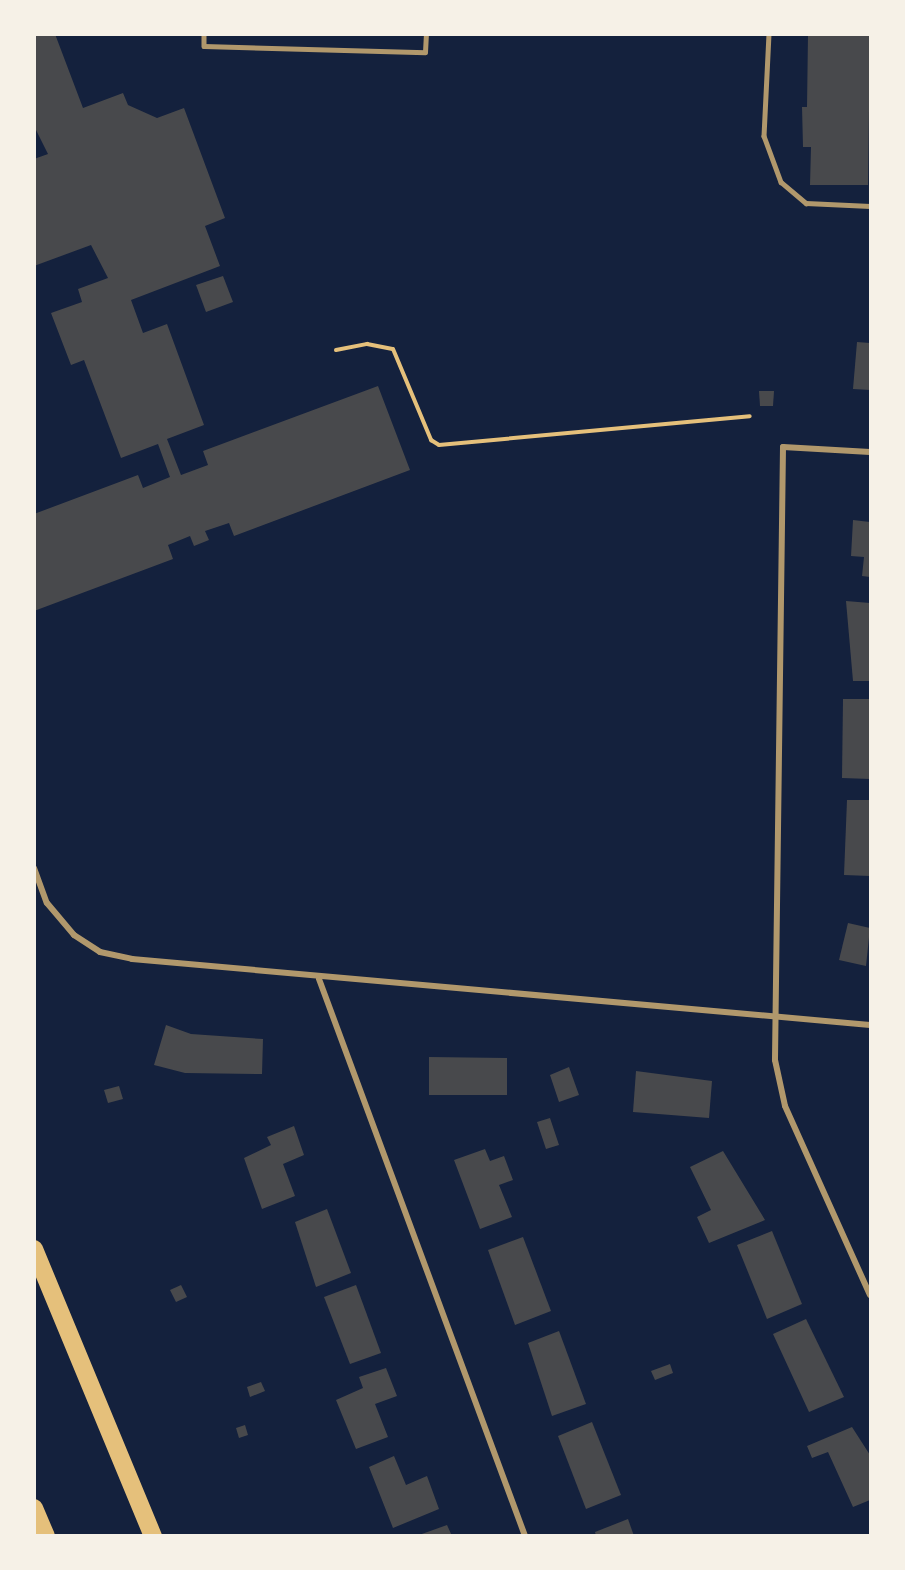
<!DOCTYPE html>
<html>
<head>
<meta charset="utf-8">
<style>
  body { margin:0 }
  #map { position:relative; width:905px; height:1570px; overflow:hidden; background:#14213d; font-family:Ubuntu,sans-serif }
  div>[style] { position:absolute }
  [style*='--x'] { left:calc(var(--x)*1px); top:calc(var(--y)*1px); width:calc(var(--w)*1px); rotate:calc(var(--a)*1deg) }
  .building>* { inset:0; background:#48494c }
  .path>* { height:4px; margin:-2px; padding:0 2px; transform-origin:2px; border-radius:2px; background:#e5c07b }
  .service>* { height:4.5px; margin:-2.25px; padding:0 2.25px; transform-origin:2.25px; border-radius:2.25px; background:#b1986c }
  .minor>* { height:6px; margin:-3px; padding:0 3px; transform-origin:3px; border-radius:3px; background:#b1986c }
  .motorway>* { height:18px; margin:-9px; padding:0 9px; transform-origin:9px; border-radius:9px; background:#e5c07b }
  span { translate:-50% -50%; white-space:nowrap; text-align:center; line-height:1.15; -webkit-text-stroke:5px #f6f1e7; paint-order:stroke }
  .frame { position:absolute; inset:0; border:36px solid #f6f1e7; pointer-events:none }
</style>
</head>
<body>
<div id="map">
  <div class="building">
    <div style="clip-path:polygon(34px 34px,55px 34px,83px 108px,123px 93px,128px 105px,157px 118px,184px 108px,225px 218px,205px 226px,220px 266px,131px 300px,143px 333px,167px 324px,204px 425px,167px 439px,181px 475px,208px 465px,203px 451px,378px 386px,410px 470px,234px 536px,229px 523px,205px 531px,209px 540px,194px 546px,190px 536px,168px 545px,173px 559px,34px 611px,34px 514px,138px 475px,143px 488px,170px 477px,158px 444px,121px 458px,84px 360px,71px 365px,51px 313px,82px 302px,78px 289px,108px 278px,91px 245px,34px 266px,34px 159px,48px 154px,34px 126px)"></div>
    <div style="clip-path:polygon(808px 34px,870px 34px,868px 185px,810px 185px,811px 147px,803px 147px,802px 107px,807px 107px)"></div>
    <div style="clip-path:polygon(223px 276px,233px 302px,206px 312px,196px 285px)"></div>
    <div style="clip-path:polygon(857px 342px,870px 343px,870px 390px,853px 389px)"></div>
    <div style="clip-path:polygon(759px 391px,774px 391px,773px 406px,760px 406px)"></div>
    <div style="clip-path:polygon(853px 520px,870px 522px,870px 577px,862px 576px,864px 557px,851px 556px)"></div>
    <div style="clip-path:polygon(846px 601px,870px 603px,870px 681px,853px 681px)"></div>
    <div style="clip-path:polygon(843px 699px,870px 699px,870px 779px,842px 778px)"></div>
    <div style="clip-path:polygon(847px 800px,870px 800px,870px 876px,844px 875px)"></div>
    <div style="clip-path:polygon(848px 923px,870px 928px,866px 966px,839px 960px)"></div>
    <div style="clip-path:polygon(166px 1025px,191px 1034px,263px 1039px,262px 1074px,185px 1073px,154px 1065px)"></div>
    <div style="clip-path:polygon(429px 1057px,507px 1058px,507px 1095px,429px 1095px)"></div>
    <div style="clip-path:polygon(569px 1067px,579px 1095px,559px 1102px,550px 1075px)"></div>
    <div style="clip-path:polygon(636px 1071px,712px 1081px,709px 1118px,633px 1112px)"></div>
    <div style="clip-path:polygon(119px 1086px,123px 1099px,108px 1103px,104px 1090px)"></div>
    <div style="clip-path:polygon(550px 1118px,559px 1145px,546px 1149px,537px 1122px)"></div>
    <div style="clip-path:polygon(294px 1126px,304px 1155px,283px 1164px,295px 1196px,262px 1209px,244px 1158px,271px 1145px,267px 1137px)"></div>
    <div style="clip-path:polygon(485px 1149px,490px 1161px,504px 1156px,513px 1180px,499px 1185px,512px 1217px,480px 1229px,454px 1160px)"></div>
    <div style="clip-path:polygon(723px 1151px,765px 1220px,709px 1243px,697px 1217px,711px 1210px,690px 1167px)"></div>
    <div style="clip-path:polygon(327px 1209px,351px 1273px,316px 1287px,295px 1222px)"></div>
    <div style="clip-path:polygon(772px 1231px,802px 1304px,767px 1319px,737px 1245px)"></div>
    <div style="clip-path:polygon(523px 1237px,551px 1311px,515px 1325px,488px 1250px)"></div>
    <div style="clip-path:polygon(181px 1285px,187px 1297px,176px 1302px,170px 1290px)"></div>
    <div style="clip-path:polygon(356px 1285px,381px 1353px,350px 1364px,324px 1297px)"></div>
    <div style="clip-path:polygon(806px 1319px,844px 1397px,809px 1412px,773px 1334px)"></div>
    <div style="clip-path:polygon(559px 1331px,586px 1404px,552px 1416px,528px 1343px)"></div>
    <div style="clip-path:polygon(670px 1364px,673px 1373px,655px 1380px,651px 1371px)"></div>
    <div style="clip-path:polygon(386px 1368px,397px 1396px,375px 1404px,388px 1437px,356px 1449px,336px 1400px,363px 1388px,359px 1377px)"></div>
    <div style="clip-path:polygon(261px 1382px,265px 1391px,250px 1397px,247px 1387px)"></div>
    <div style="clip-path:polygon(592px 1422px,621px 1495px,586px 1509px,558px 1436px)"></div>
    <div style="clip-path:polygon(245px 1425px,248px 1435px,239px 1438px,236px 1428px)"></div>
    <div style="clip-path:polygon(852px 1427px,870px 1455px,870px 1500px,853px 1507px,828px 1452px,812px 1458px,807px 1446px)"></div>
    <div style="clip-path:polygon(394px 1456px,406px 1485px,427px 1476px,439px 1509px,393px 1528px,369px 1467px)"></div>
    <div style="clip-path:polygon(628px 1519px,634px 1536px,596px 1536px,595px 1532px)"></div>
    <div style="clip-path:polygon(447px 1525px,452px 1536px,419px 1536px,419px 1535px)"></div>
  </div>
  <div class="path">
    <div style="--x:336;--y:350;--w:32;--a:-11"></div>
    <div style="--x:367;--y:344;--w:26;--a:11"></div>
    <div style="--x:393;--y:349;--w:99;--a:67.3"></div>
    <div style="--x:431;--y:440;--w:9;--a:32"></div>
    <div style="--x:439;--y:445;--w:312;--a:-5.3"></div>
  </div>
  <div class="service">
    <div style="--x:204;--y:34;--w:12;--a:90"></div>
    <div style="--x:204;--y:46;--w:221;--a:1.6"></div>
    <div style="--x:425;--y:52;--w:18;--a:-87"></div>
    <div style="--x:769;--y:34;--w:102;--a:92.8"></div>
    <div style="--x:764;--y:136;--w:49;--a:69.7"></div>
    <div style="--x:781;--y:182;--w:33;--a:40"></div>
    <div style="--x:806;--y:203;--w:64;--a:2.7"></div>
  </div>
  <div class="minor">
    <div style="--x:870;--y:452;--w:87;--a:-176.7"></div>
    <div style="--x:783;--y:447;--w:613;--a:90.75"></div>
    <div style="--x:775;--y:1060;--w:47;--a:77.7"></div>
    <div style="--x:785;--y:1106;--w:207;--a:65.8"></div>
    <div style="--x:34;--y:868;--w:37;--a:70"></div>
    <div style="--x:47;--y:903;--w:42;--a:49.8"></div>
    <div style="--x:74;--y:935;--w:31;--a:33"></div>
    <div style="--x:100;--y:952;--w:33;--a:12"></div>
    <div style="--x:132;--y:959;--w:741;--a:5.11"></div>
    <div style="--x:319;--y:979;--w:594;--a:69.7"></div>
  </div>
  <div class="motorway">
    <div style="--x:34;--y:1249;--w:311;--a:67.5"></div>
    <div style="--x:34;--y:1508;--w:30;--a:67"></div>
  </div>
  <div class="frame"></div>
</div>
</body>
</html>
